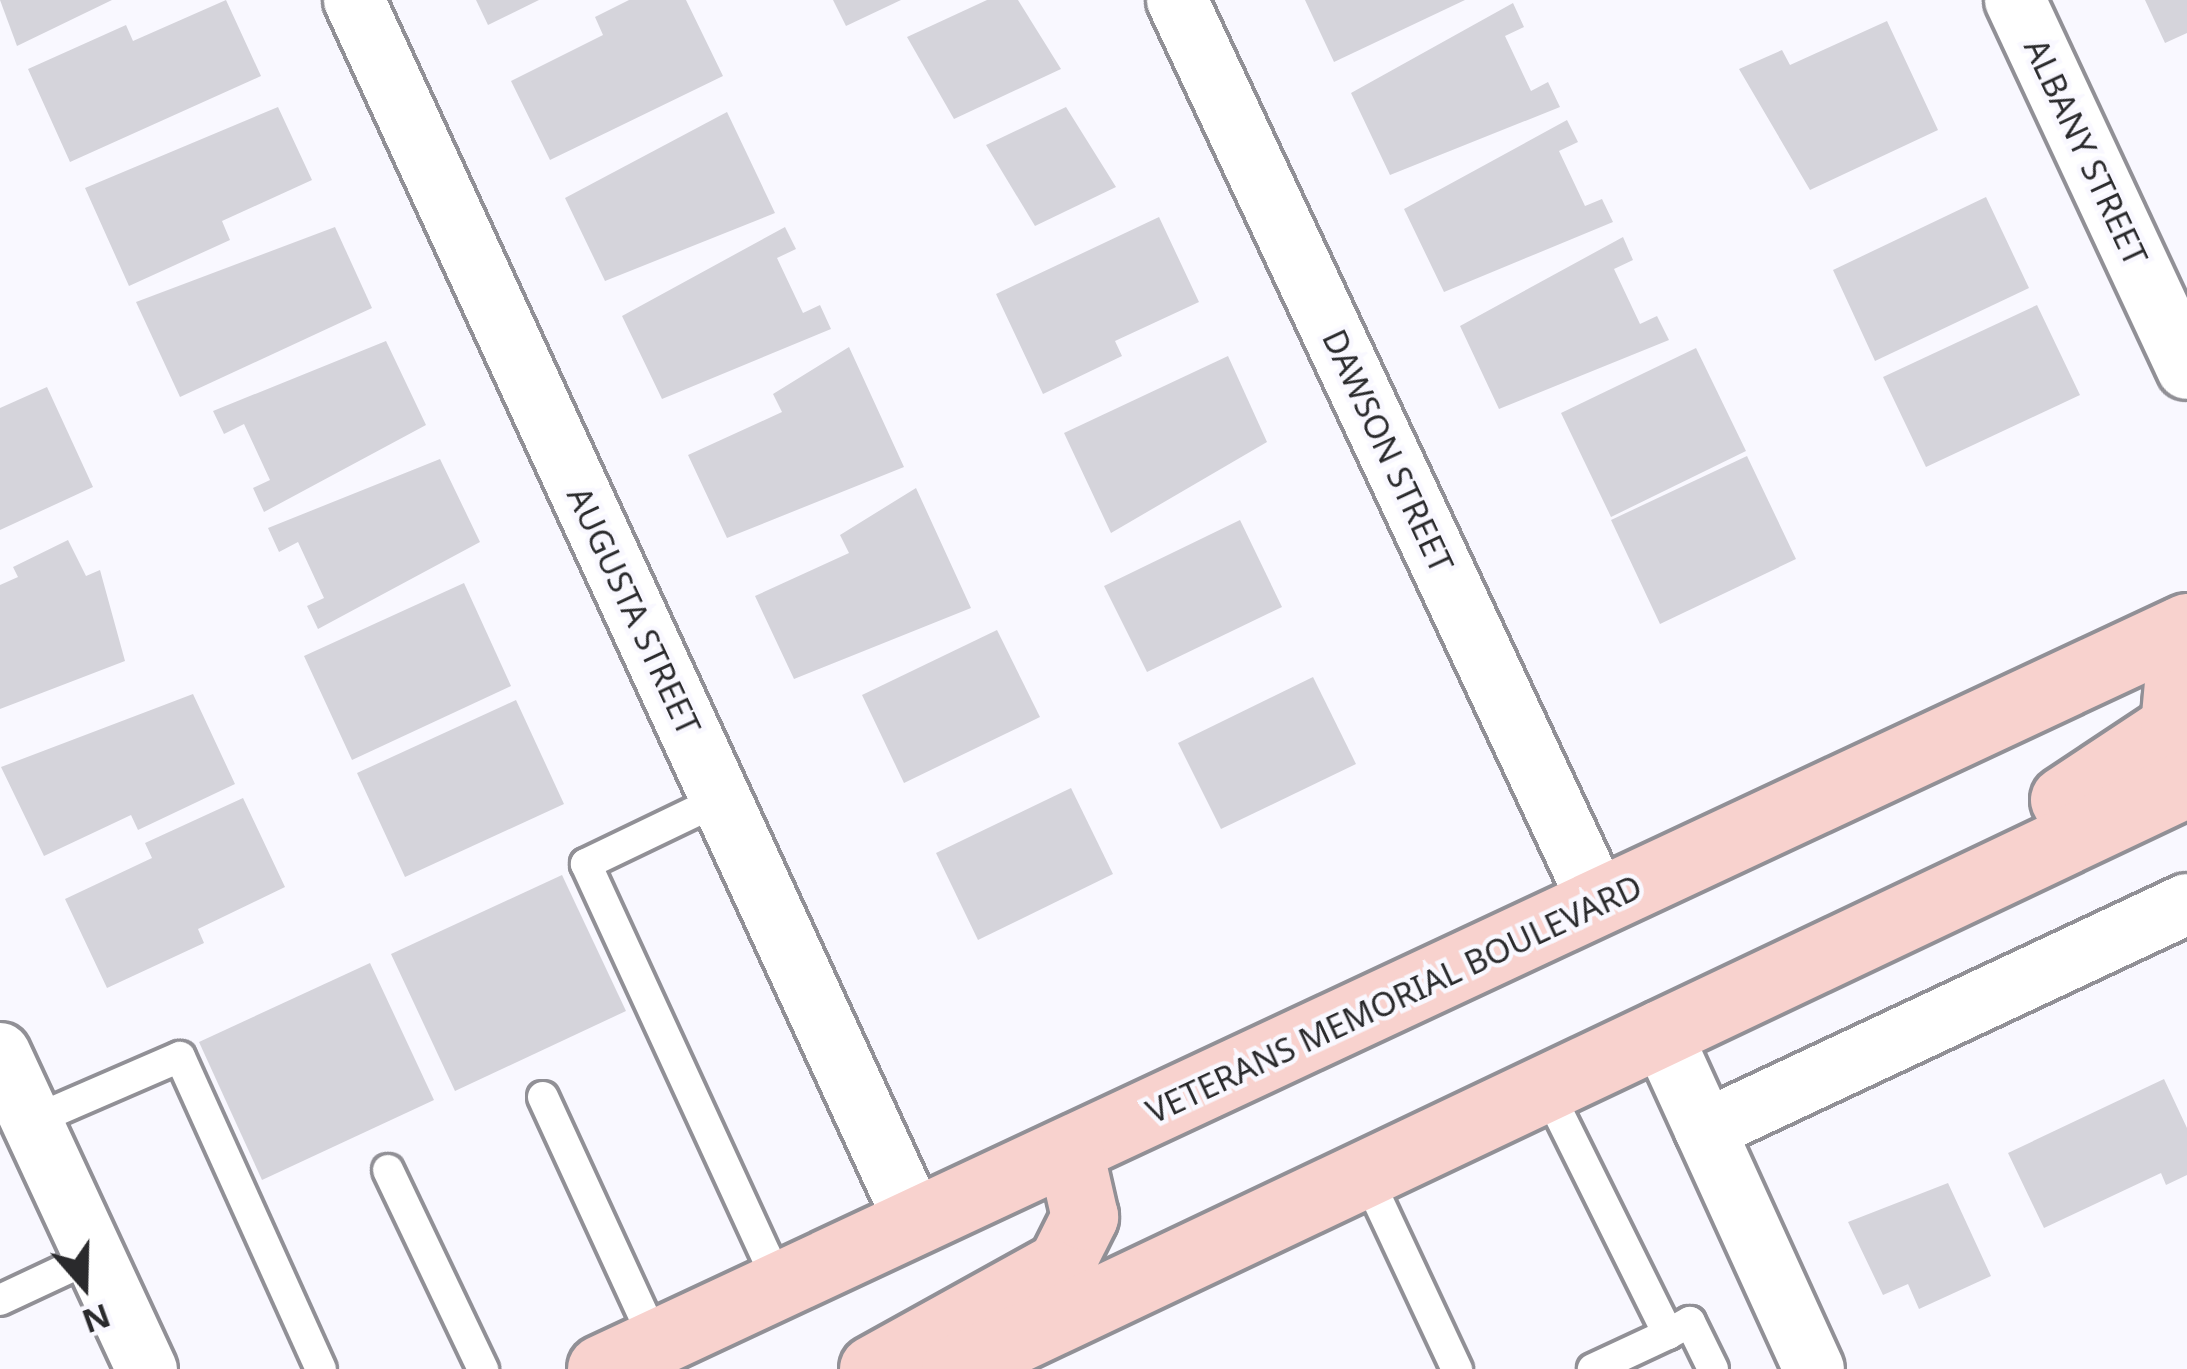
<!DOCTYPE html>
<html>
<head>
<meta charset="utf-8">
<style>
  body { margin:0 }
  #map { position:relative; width:2187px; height:1369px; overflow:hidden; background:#f9f8ff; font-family:"Noto Sans",sans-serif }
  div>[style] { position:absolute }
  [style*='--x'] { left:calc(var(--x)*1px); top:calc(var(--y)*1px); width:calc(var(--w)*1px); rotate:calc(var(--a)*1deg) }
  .building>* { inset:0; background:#d5d4db }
  .roads { filter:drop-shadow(3px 0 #919096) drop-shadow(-3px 0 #919096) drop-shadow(0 3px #919096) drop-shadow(0 -3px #919096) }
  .service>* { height:30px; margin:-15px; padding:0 15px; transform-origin:15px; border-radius:15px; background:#fff }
  .minor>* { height:60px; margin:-30px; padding:0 30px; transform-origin:30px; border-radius:30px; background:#fff }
  .primary>* { height:66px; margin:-33px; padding:0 33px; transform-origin:33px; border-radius:33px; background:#f8d2ce }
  span { translate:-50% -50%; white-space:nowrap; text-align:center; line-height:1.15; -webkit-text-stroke:9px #f9f8ff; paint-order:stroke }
  .street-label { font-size:33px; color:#2a2a2c }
  .north { position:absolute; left:24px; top:1225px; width:120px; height:120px; -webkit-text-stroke:9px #f9f8ff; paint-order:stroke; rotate:160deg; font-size:33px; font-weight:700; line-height:48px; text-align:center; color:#2a2a2c }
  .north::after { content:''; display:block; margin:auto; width:42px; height:54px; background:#2a2a2c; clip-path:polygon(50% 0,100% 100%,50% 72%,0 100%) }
</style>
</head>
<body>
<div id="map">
  <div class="building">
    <div style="clip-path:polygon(0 0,112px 0,17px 46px)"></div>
    <div style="clip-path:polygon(226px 0,261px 76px,70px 162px,28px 69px,126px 25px,133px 41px)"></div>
    <div style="clip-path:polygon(476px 0,539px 0,488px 25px)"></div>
    <div style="clip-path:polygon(629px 0,686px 0,723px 76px,550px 160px,511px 81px,603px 35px,595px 17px)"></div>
    <div style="clip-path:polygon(833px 0,901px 0,846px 26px)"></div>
    <div style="clip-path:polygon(987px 0,1018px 0,1061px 69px,954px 119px,907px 37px)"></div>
    <div style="clip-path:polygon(1305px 0,1465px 0,1334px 62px)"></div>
    <div style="clip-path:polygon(2145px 0,2187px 0,2187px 33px,2165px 43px)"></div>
    <div style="clip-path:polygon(1513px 3px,1524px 27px,1505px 36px,1531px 91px,1548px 82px,1560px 107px,1390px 175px,1351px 93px)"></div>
    <div style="clip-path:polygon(1887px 21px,1938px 130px,1810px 190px,1739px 69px,1782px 50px,1790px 65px)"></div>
    <div style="clip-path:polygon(278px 107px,312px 180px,222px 221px,230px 240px,129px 286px,85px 188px)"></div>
    <div style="clip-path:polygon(1066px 107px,1116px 187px,1035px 226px,986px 145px)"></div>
    <div style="clip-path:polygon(727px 112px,775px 213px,605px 281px,565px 198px)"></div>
    <div style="clip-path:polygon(1567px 120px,1578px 142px,1559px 151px,1585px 206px,1602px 199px,1613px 222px,1444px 292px,1404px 209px)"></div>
    <div style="clip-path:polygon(1986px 197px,2029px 288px,1875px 361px,1833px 270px)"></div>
    <div style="clip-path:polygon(1159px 217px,1199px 302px,1115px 341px,1122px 356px,1043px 394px,996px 294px)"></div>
    <div style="clip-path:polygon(335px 227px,372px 308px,180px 397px,136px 302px)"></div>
    <div style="clip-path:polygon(785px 227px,796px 249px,777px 258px,803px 313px,820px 305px,831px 329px,662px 399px,622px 316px)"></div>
    <div style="clip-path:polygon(1623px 237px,1633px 260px,1614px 269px,1640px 324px,1657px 316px,1669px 340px,1499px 409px,1460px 326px)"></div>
    <div style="clip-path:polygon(2037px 305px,2080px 395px,1926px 467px,1883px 377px)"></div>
    <div style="clip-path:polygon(386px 341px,426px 425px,264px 512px,253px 488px,270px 480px,244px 424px,224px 434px,213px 411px)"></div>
    <div style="clip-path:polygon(849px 347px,904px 467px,727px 538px,688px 455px,782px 412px,773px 394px)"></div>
    <div style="clip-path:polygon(1696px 348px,1746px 451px,1611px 517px,1561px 413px)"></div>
    <div style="clip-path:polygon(1228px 356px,1267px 442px,1111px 533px,1064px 433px)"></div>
    <div style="clip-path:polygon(47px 387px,93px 487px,0 530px,0 408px)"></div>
    <div style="clip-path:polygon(1747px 456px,1796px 559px,1660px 624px,1611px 520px)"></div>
    <div style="clip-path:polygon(440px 459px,480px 542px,318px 629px,307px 606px,324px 598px,298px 542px,279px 552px,268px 528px)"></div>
    <div style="clip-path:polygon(916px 488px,971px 608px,794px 679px,755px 596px,849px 553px,840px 535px)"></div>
    <div style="clip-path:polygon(1240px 520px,1282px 607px,1147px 672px,1104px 586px)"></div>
    <div style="clip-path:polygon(68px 540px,86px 576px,100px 570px,125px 661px,0 709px,0 585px,18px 577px,13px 567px)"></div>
    <div style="clip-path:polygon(464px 583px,511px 686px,352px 760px,304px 656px)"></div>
    <div style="clip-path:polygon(997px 630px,1040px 717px,904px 783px,862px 695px)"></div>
    <div style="clip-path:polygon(1313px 677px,1356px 764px,1221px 829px,1178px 743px)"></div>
    <div style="clip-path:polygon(193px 694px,235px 784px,138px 830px,131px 815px,44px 856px,1px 767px)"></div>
    <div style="clip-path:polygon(516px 700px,564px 804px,405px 877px,357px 773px)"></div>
    <div style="clip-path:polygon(1071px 788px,1113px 874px,978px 940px,936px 853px)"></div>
    <div style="clip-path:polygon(243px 798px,285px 887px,198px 929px,204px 943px,107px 988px,65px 899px,152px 858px,145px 843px)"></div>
    <div style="clip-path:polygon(562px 875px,626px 1011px,455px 1091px,391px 954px)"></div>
    <div style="clip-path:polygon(370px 963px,434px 1100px,262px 1180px,199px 1042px)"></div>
    <div style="clip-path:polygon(2164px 1079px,2187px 1128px,2187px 1175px,2166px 1185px,2161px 1173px,2044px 1228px,2008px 1153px)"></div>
    <div style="clip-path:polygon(1948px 1183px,1991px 1276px,1919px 1309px,1908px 1284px,1883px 1295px,1848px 1222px)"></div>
  </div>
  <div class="roads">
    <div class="service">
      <div style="--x:721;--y:799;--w:150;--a:154.3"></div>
      <div style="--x:586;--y:864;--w:464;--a:65.3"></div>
      <div style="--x:1545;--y:1086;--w:277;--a:63.6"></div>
      <div style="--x:1668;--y:1334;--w:83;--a:155"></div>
      <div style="--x:543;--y:1097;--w:271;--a:65.3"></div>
      <div style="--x:32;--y:1121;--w:161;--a:-23.4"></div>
      <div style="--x:180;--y:1057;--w:342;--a:65.7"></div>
      <div style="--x:388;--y:1170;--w:221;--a:64.5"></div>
      <div style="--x:1365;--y:1173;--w:217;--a:64.9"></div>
      <div style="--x:0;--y:1300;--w:104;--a:-25.1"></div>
      <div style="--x:1668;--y:1334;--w:25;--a:-29"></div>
      <div style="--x:1690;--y:1322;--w:52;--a:63.9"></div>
    </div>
    <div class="minor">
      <div style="--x:354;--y:0;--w:1345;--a:65.34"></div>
      <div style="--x:1177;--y:0;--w:997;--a:64.95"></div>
      <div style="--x:2015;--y:0;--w:407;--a:65"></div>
      <div style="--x:1660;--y:1031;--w:371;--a:65.5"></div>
      <div style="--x:0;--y:1053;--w:349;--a:65.1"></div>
      <div style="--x:1705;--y:1130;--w:532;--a:-25.12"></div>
    </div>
    <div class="primary">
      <div style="--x:2064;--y:800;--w:132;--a:-33.6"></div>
      <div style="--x:2174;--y:727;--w:98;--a:-84.8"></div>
      <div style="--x:601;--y:1369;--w:1751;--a:-25.07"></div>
      <div style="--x:873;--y:1369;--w:215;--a:-29"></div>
      <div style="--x:1061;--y:1265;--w:54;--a:-63.4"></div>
      <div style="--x:1085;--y:1217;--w:68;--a:-102.8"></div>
      <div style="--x:955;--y:1369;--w:1364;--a:-25.4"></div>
    </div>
  </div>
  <div class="street-label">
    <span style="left:2086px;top:152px;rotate:65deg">ALBANY STREET</span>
    <span style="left:1388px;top:451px;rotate:65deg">DAWSON STREET</span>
    <span style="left:634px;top:611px;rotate:65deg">AUGUSTA STREET</span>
    <span style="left:1394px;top:999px;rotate:-25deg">VETERANS MEMORIAL BOULEVARD</span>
  </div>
  <div class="north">N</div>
</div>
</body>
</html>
